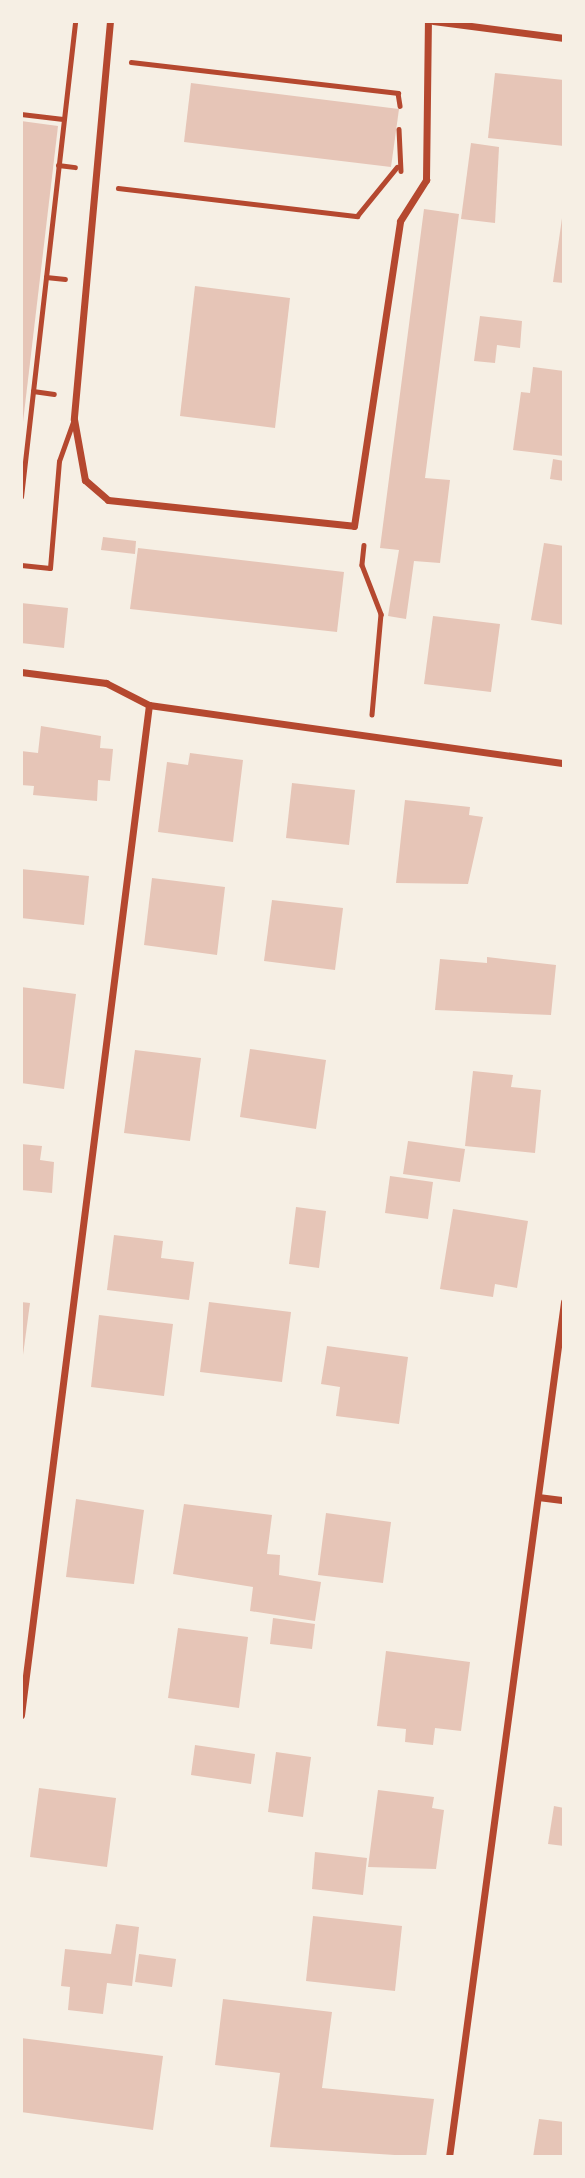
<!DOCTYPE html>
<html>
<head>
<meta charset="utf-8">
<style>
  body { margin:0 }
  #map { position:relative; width:585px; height:2178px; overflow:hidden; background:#f6efe4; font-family:"Work Sans",sans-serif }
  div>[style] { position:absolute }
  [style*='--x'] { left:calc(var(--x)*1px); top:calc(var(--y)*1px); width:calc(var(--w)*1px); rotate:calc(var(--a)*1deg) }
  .building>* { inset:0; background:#e6c5b7 }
  .path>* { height:4.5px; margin:-2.25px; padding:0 2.25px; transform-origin:2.25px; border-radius:2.25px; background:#b5482f }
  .service>* { height:5px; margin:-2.5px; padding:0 2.5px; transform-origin:2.5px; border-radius:2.5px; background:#b5482f }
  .minor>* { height:7px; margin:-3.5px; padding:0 3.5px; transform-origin:3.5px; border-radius:3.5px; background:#b5482f }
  span { translate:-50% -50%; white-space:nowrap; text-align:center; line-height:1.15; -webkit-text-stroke:6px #f6efe4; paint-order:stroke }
  .frame { position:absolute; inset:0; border:23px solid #f6efe4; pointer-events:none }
</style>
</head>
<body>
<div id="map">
  <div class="building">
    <div style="clip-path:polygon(495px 73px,564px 80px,564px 146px,488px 138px)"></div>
    <div style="clip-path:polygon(191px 83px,399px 109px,391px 167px,184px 142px)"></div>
    <div style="clip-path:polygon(21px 121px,58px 126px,23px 422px,21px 422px)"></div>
    <div style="clip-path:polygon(471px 143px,499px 147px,495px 223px,461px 219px)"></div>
    <div style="clip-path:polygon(424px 209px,459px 214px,425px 478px,450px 480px,440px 563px,414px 561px,406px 619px,388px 616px,399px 550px,380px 548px)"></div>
    <div style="clip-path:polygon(562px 218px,564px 218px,564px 283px,553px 282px)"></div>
    <div style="clip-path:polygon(195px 286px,290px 298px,275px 428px,180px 416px)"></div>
    <div style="clip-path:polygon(480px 316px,522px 321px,520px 348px,497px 345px,495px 363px,474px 361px)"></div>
    <div style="clip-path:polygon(533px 367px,564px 371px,564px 456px,513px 450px,521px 392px,530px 393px)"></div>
    <div style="clip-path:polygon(553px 459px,564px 461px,564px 481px,550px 479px)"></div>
    <div style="clip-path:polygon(103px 537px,136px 541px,135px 554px,101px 550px)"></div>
    <div style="clip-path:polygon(544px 543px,564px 546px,564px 625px,531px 620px)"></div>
    <div style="clip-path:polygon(138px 548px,344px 572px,337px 632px,130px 609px)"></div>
    <div style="clip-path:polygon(21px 603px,68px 608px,64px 648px,21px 643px)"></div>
    <div style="clip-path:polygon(433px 616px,500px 624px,491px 692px,424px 684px)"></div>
    <div style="clip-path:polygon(41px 726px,101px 736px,100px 748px,113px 749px,110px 781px,98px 780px,97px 801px,33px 795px,34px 786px,21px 785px,21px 751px,38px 753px)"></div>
    <div style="clip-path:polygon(190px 753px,243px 760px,233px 842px,158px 832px,167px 762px,188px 765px)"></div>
    <div style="clip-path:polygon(292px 783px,355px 790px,349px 845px,286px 838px)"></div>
    <div style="clip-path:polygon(405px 800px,470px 807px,469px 815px,483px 817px,468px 884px,396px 883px)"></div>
    <div style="clip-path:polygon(21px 869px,89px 876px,84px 925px,21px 918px)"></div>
    <div style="clip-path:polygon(152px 878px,225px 887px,217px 955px,144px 945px)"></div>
    <div style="clip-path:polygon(272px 900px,343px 908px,335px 970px,264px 961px)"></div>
    <div style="clip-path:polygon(487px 957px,556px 965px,551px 1015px,435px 1010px,440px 959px,487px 963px)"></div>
    <div style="clip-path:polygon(21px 987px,76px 994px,64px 1089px,21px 1083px)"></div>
    <div style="clip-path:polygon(250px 1049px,326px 1060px,316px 1129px,240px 1117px)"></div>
    <div style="clip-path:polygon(135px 1050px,201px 1058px,190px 1141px,124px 1133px)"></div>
    <div style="clip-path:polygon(473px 1071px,513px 1075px,511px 1087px,541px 1090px,535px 1153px,465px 1146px)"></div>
    <div style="clip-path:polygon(408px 1141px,465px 1149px,460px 1182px,403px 1174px)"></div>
    <div style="clip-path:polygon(21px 1144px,42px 1146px,40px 1160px,54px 1162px,52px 1193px,21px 1190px)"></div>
    <div style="clip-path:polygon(390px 1176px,433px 1182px,428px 1219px,385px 1213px)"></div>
    <div style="clip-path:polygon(296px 1207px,326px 1211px,319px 1268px,289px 1264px)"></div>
    <div style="clip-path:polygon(453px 1209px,528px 1221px,517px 1288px,495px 1284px,493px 1297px,440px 1289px)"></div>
    <div style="clip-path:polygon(114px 1235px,163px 1241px,161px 1258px,194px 1262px,189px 1300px,107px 1290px)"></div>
    <div style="clip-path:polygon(21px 1302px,30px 1303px,23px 1355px,21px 1355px)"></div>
    <div style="clip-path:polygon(209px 1302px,291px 1312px,282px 1382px,200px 1372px)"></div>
    <div style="clip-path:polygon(99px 1315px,173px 1324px,164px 1396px,91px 1387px)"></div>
    <div style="clip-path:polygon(327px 1346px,408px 1357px,399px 1424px,336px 1416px,340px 1387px,321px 1384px)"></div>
    <div style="clip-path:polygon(76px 1499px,144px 1510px,134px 1584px,66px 1577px)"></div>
    <div style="clip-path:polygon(184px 1504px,272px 1515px,267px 1554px,280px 1555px,279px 1575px,321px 1582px,315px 1621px,250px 1611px,253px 1587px,173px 1574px)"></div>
    <div style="clip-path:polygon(326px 1513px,391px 1522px,383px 1583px,318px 1575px)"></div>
    <div style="clip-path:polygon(273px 1618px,315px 1624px,312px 1649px,270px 1644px)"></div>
    <div style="clip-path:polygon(178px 1628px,248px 1637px,239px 1708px,168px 1698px)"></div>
    <div style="clip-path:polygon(386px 1651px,470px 1662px,461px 1731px,435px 1728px,433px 1745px,405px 1742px,406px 1729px,377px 1726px)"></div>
    <div style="clip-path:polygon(195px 1745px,255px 1754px,251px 1784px,191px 1775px)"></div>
    <div style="clip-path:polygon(276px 1752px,311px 1757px,303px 1817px,268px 1812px)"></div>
    <div style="clip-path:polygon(39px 1788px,116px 1798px,107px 1867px,30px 1857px)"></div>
    <div style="clip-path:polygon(378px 1790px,434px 1797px,432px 1808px,444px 1810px,436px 1869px,368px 1867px)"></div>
    <div style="clip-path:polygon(554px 1806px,564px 1808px,564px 1846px,548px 1844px)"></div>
    <div style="clip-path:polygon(315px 1852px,367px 1858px,363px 1895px,312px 1889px)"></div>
    <div style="clip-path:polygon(313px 1916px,402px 1926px,395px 1991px,306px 1981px)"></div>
    <div style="clip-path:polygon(116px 1924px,139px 1927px,132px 1986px,107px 1983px,103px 2014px,68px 2010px,70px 1987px,61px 1986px,65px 1949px,111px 1954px)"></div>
    <div style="clip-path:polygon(139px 1954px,176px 1959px,172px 1987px,135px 1982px)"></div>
    <div style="clip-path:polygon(223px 1999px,332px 2012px,322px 2088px,434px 2099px,426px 2157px,270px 2147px,280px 2073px,215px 2065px)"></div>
    <div style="clip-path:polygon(21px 2038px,163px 2056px,153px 2130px,21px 2112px)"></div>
    <div style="clip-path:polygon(539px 2119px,564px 2122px,564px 2157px,533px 2157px)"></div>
  </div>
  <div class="path">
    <div style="--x:131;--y:62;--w:269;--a:6.6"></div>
    <div style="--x:398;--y:93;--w:13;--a:81"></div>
    <div style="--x:21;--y:114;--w:42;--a:6.8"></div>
    <div style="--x:399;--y:129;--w:42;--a:87.3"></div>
    <div style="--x:58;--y:165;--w:17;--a:7"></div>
    <div style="--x:118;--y:188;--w:241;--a:6.7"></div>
    <div style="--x:357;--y:216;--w:63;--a:-50.8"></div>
    <div style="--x:46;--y:277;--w:19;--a:6"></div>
    <div style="--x:33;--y:391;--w:21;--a:8"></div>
    <div style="--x:21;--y:497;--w:479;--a:-83.5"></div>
    <div style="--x:364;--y:545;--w:20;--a:96"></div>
    <div style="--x:362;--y:565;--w:53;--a:68.8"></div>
    <div style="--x:381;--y:614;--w:101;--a:95.1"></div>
  </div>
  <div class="service">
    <div style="--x:21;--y:565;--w:29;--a:6"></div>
    <div style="--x:50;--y:568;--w:107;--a:-85.2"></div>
    <div style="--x:59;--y:461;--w:45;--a:-70.3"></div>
  </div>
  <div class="minor">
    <div style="--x:110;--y:21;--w:400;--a:95.2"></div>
    <div style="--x:74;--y:419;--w:62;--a:79.8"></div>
    <div style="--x:85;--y:480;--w:30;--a:41"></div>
    <div style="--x:108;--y:500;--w:247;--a:6"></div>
    <div style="--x:354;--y:526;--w:308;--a:-81.4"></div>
    <div style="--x:400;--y:221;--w:49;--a:-57.6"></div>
    <div style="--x:426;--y:180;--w:159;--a:-89.3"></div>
    <div style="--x:433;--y:21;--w:132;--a:7.4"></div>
    <div style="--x:21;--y:672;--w:86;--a:7.4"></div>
    <div style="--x:106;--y:683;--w:48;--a:27.1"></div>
    <div style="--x:149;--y:705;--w:419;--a:8"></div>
    <div style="--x:538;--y:1497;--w:26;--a:7"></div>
    <div style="--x:21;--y:1715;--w:1018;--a:-82.78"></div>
    <div style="--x:449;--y:2157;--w:863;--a:-82.34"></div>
  </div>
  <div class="frame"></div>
</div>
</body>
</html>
